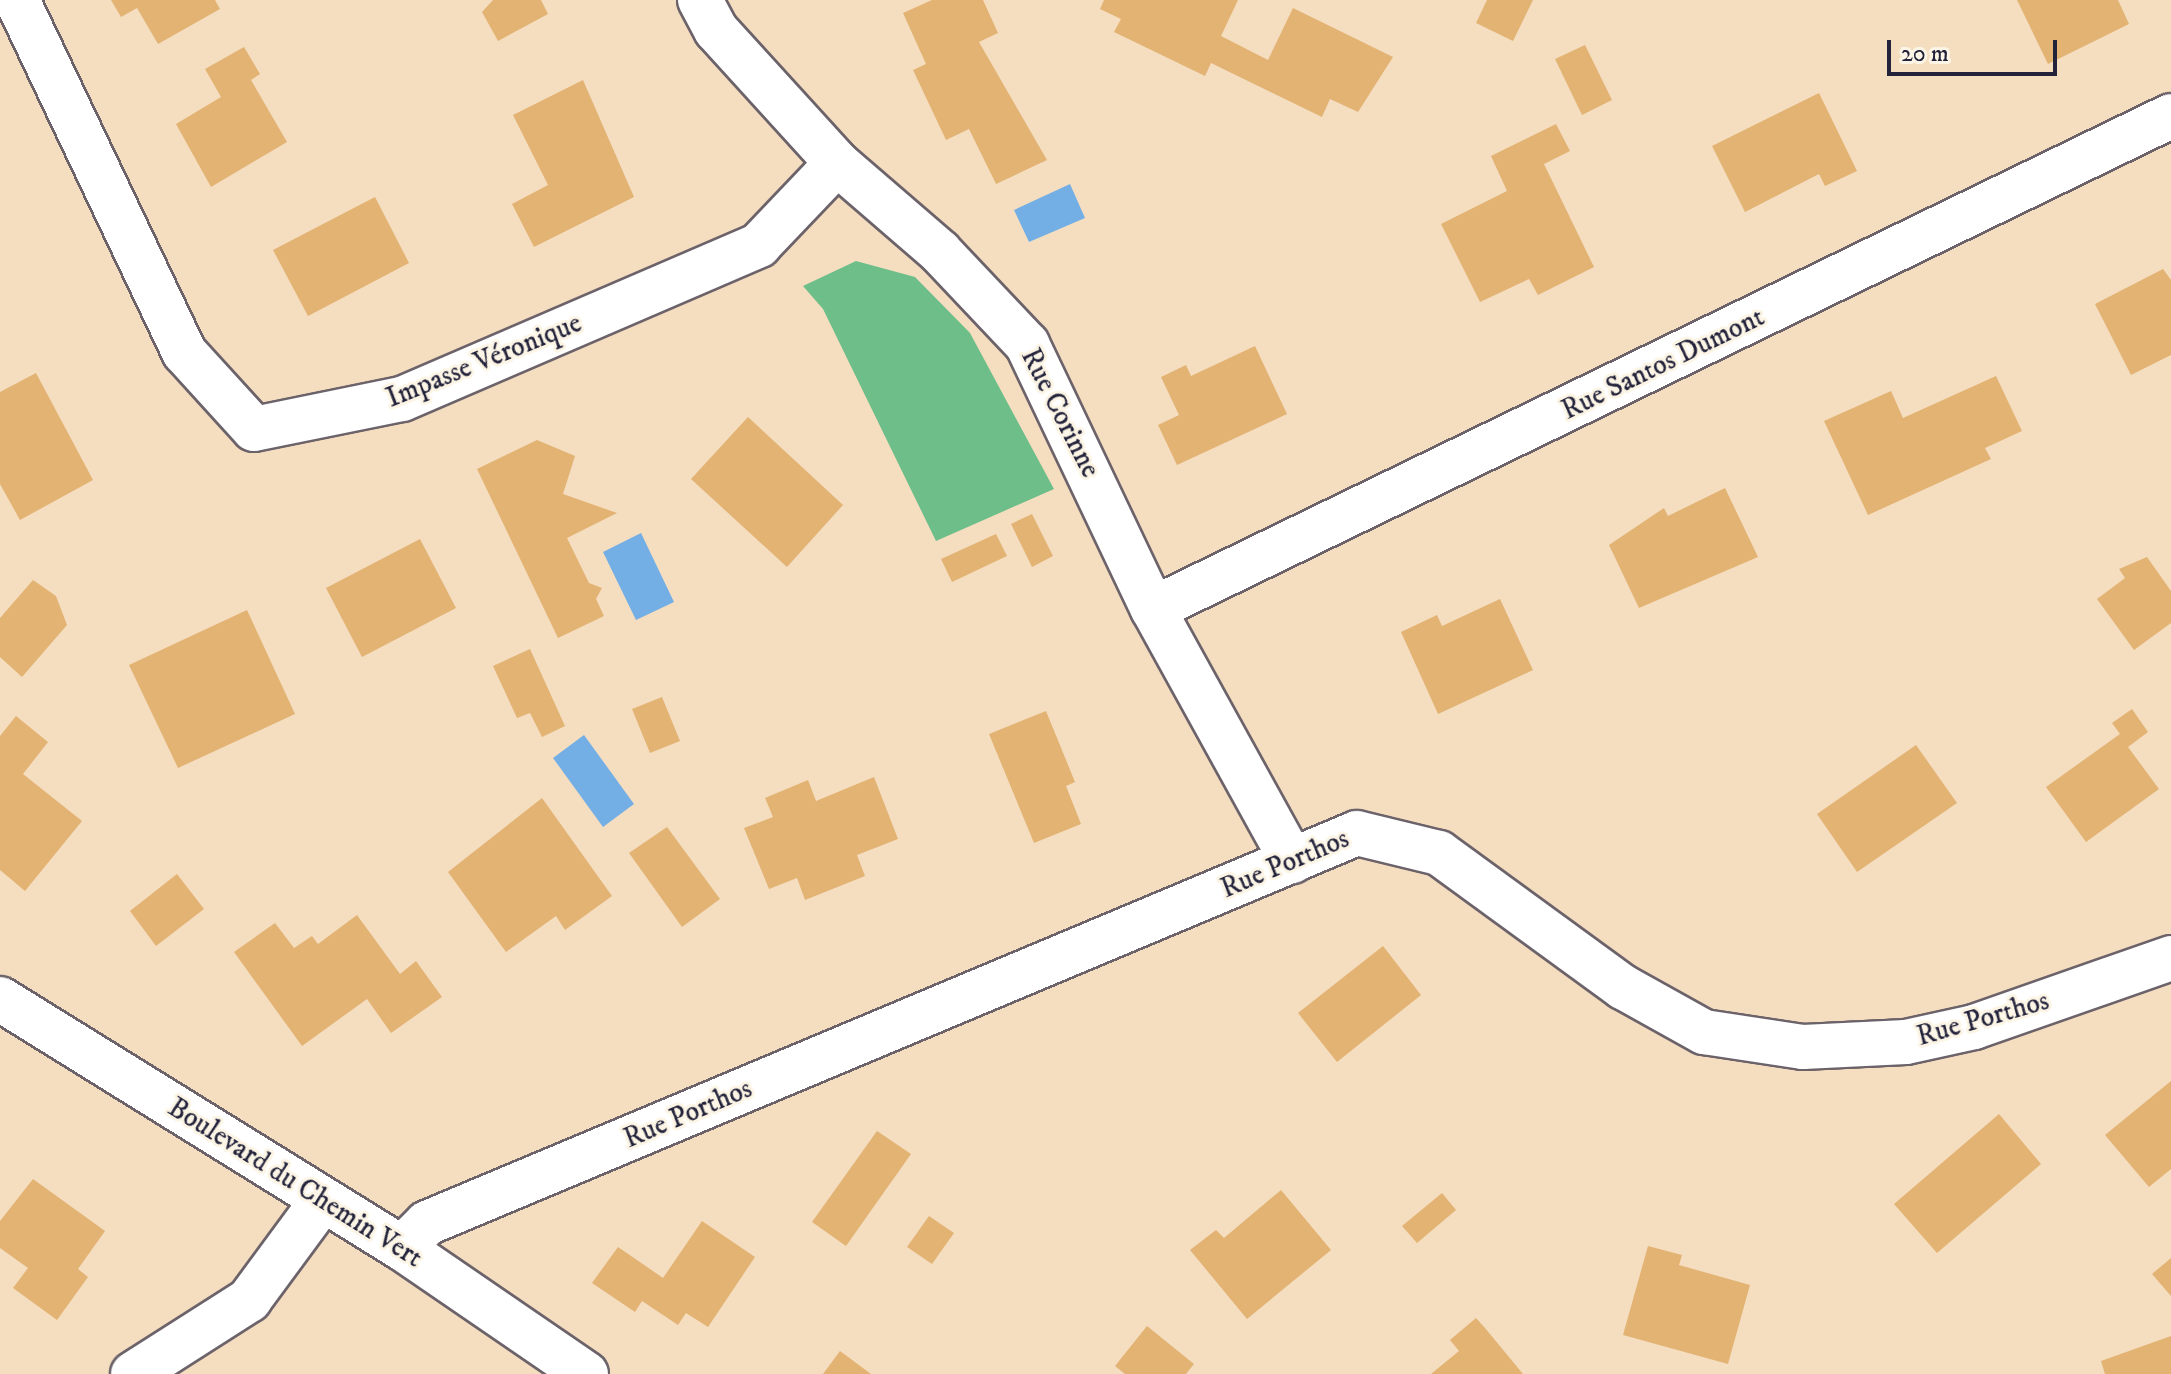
<!DOCTYPE html>
<html>
<head>
<meta charset="utf-8">
<style>
  body { margin:0 }
  #map { position:relative; width:2171px; height:1374px; overflow:hidden; background:#f5ddc0; font-family:"IM FELL DW Pica",serif }
  div>[style] { position:absolute }
  [style*='--x'] { left:calc(var(--x)*1px); top:calc(var(--y)*1px); width:calc(var(--w)*1px); rotate:calc(var(--a)*1deg) }
  .forest>* { inset:0; background:#6ebe89 }
  .water>* { inset:0; background:#73afe5 }
  .building>* { inset:0; background:#e2b373 }
  .roads { filter:drop-shadow(2px 0 #6c636a) drop-shadow(-2px 0 #6c636a) drop-shadow(0 2px #6c636a) drop-shadow(0 -2px #6c636a) }
  .minor>* { height:44px; margin:-22px; padding:0 22px; transform-origin:22px; border-radius:22px; background:#fff }
  span { translate:-50% -50%; white-space:nowrap; text-align:center; line-height:1.15; -webkit-text-stroke:6px #fcf5e5; paint-order:stroke }
  .street-label { font-size:28px; color:#22223b }
  .scale { position:absolute; left:1887px; top:40px; width:170px; height:36px; box-sizing:border-box; border:4px solid #22223b; border-top:0; padding-left:10px; font-size:24px; line-height:28px; white-space:nowrap; color:#22223b; -webkit-text-stroke:6px #fcf5e5; paint-order:stroke }
</style>
</head>
<body>
<div id="map">
  <div class="forest">
    <div style="clip-path:polygon(856px 261px,915px 277px,970px 333px,1054px 489px,936px 541px,823px 309px,803px 286px)"></div>
  </div>
  <div class="water">
    <div style="clip-path:polygon(1070px 184px,1085px 218px,1029px 242px,1014px 210px)"></div>
    <div style="clip-path:polygon(641px 533px,674px 602px,636px 620px,603px 552px)"></div>
    <div style="clip-path:polygon(584px 735px,634px 804px,603px 827px,553px 758px)"></div>
  </div>
  <div class="building">
    <div style="clip-path:polygon(111px 0,215px 0,220px 9px,158px 44px,137px 8px,121px 17px)"></div>
    <div style="clip-path:polygon(493px 0,541px 0,548px 14px,498px 41px,482px 12px)"></div>
    <div style="clip-path:polygon(932px 0,983px 0,998px 33px,979px 42px,1047px 160px,996px 184px,969px 129px,946px 140px,913px 70px,926px 64px,903px 13px)"></div>
    <div style="clip-path:polygon(1104px 0,1238px 0,1221px 36px,1268px 60px,1293px 8px,1393px 57px,1358px 112px,1330px 99px,1322px 117px,1211px 63px,1205px 76px,1114px 32px,1121px 19px,1100px 9px)"></div>
    <div style="clip-path:polygon(1487px 0,1533px 0,1513px 41px,1476px 23px)"></div>
    <div style="clip-path:polygon(2017px 0,2118px 0,2129px 24px,2048px 64px)"></div>
    <div style="clip-path:polygon(1585px 45px,1612px 100px,1582px 115px,1555px 59px)"></div>
    <div style="clip-path:polygon(244px 47px,260px 74px,251px 80px,287px 142px,211px 187px,176px 124px,221px 97px,205px 69px)"></div>
    <div style="clip-path:polygon(583px 80px,634px 197px,534px 247px,512px 204px,548px 185px,513px 115px)"></div>
    <div style="clip-path:polygon(1819px 93px,1857px 171px,1825px 186px,1819px 174px,1745px 212px,1712px 146px)"></div>
    <div style="clip-path:polygon(1556px 124px,1570px 151px,1544px 164px,1594px 267px,1538px 295px,1529px 279px,1480px 302px,1441px 224px,1507px 191px,1491px 156px)"></div>
    <div style="clip-path:polygon(375px 197px,409px 263px,308px 316px,273px 250px)"></div>
    <div style="clip-path:polygon(2163px 269px,2171px 280px,2171px 355px,2131px 375px,2095px 304px)"></div>
    <div style="clip-path:polygon(1255px 346px,1287px 414px,1177px 465px,1158px 425px,1179px 415px,1161px 377px,1186px 365px,1191px 376px)"></div>
    <div style="clip-path:polygon(36px 373px,93px 480px,20px 520px,0 484px,0 392px)"></div>
    <div style="clip-path:polygon(1996px 376px,2022px 431px,1985px 448px,1991px 459px,1868px 515px,1824px 421px,1891px 391px,1903px 418px)"></div>
    <div style="clip-path:polygon(748px 417px,843px 505px,787px 567px,691px 479px)"></div>
    <div style="clip-path:polygon(537px 440px,575px 456px,563px 494px,617px 513px,567px 538px,589px 583px,602px 588px,596px 599px,604px 616px,558px 638px,477px 469px)"></div>
    <div style="clip-path:polygon(1725px 488px,1758px 557px,1639px 608px,1609px 545px,1664px 508px,1668px 516px)"></div>
    <div style="clip-path:polygon(1032px 514px,1053px 556px,1032px 567px,1011px 524px)"></div>
    <div style="clip-path:polygon(996px 534px,1007px 556px,952px 582px,941px 559px)"></div>
    <div style="clip-path:polygon(420px 539px,456px 608px,362px 657px,326px 588px)"></div>
    <div style="clip-path:polygon(2147px 557px,2171px 591px,2171px 623px,2134px 650px,2097px 599px,2125px 578px,2119px 569px)"></div>
    <div style="clip-path:polygon(33px 580px,56px 596px,67px 625px,22px 677px,0 657px,0 618px)"></div>
    <div style="clip-path:polygon(1500px 599px,1533px 670px,1438px 714px,1401px 632px,1437px 615px,1442px 626px)"></div>
    <div style="clip-path:polygon(247px 610px,295px 714px,178px 768px,129px 665px)"></div>
    <div style="clip-path:polygon(530px 649px,565px 726px,542px 737px,530px 713px,517px 718px,493px 666px)"></div>
    <div style="clip-path:polygon(662px 697px,680px 741px,650px 753px,632px 709px)"></div>
    <div style="clip-path:polygon(2132px 709px,2148px 732px,2128px 747px,2159px 789px,2086px 842px,2046px 787px,2120px 734px,2112px 723px)"></div>
    <div style="clip-path:polygon(1046px 711px,1075px 782px,1066px 786px,1081px 824px,1034px 843px,989px 734px)"></div>
    <div style="clip-path:polygon(16px 716px,48px 742px,23px 774px,82px 821px,25px 891px,0 870px,0 736px)"></div>
    <div style="clip-path:polygon(1916px 745px,1957px 803px,1857px 872px,1817px 814px)"></div>
    <div style="clip-path:polygon(874px 777px,898px 839px,857px 855px,865px 876px,805px 900px,797px 878px,769px 889px,744px 828px,773px 817px,765px 798px,808px 780px,816px 801px)"></div>
    <div style="clip-path:polygon(542px 798px,612px 896px,565px 930px,556px 916px,506px 952px,448px 872px)"></div>
    <div style="clip-path:polygon(667px 827px,720px 899px,682px 927px,629px 853px)"></div>
    <div style="clip-path:polygon(177px 874px,204px 909px,156px 946px,130px 911px)"></div>
    <div style="clip-path:polygon(357px 915px,400px 974px,416px 961px,442px 997px,391px 1033px,367px 999px,302px 1046px,234px 952px,275px 923px,294px 948px,312px 936px,318px 944px)"></div>
    <div style="clip-path:polygon(1383px 946px,1421px 995px,1337px 1062px,1298px 1013px)"></div>
    <div style="clip-path:polygon(2171px 1081px,2171px 1169px,2149px 1187px,2105px 1135px)"></div>
    <div style="clip-path:polygon(1999px 1114px,2041px 1164px,1937px 1253px,1894px 1204px)"></div>
    <div style="clip-path:polygon(877px 1131px,911px 1154px,846px 1246px,812px 1222px)"></div>
    <div style="clip-path:polygon(33px 1179px,105px 1231px,78px 1269px,88px 1277px,57px 1320px,13px 1288px,28px 1268px,0 1248px,0 1221px)"></div>
    <div style="clip-path:polygon(1281px 1190px,1331px 1250px,1247px 1319px,1190px 1250px,1216px 1230px,1224px 1238px)"></div>
    <div style="clip-path:polygon(1442px 1193px,1456px 1210px,1417px 1243px,1402px 1226px)"></div>
    <div style="clip-path:polygon(929px 1216px,954px 1233px,932px 1264px,907px 1247px)"></div>
    <div style="clip-path:polygon(702px 1221px,755px 1257px,708px 1327px,686px 1313px,678px 1325px,642px 1301px,635px 1312px,592px 1283px,618px 1247px,663px 1278px)"></div>
    <div style="clip-path:polygon(1648px 1246px,1682px 1255px,1679px 1265px,1750px 1285px,1728px 1364px,1623px 1335px)"></div>
    <div style="clip-path:polygon(2171px 1258px,2171px 1296px,2152px 1274px)"></div>
    <div style="clip-path:polygon(1476px 1318px,1485px 1328px,1523px 1374px,1431px 1374px,1459px 1351px,1450px 1340px)"></div>
    <div style="clip-path:polygon(1147px 1326px,1194px 1364px,1186px 1374px,1125px 1374px,1115px 1366px)"></div>
    <div style="clip-path:polygon(2171px 1336px,2171px 1374px,2105px 1374px,2101px 1361px)"></div>
    <div style="clip-path:polygon(840px 1351px,871px 1374px,823px 1374px)"></div>
  </div>
  <div class="roads">
    <div class="minor">
      <div style="--x:17;--y:0;--w:390;--a:64.6"></div>
      <div style="--x:184;--y:352;--w:104;--a:47.7"></div>
      <div style="--x:254;--y:429;--w:151;--a:-11.5"></div>
      <div style="--x:402;--y:399;--w:389;--a:-23.3"></div>
      <div style="--x:759;--y:245;--w:113;--a:-46.4"></div>
      <div style="--x:700;--y:0;--w:34;--a:62"></div>
      <div style="--x:716;--y:30;--w:180;--a:47.7"></div>
      <div style="--x:837;--y:163;--w:136;--a:40.8"></div>
      <div style="--x:940;--y:252;--w:127;--a:46.6"></div>
      <div style="--x:1027;--y:344;--w:293;--a:64.6"></div>
      <div style="--x:1153;--y:609;--w:288;--a:61.1"></div>
      <div style="--x:1153;--y:609;--w:1131;--a:-25.84"></div>
      <div style="--x:0;--y:999;--w:473;--a:31.8"></div>
      <div style="--x:402;--y:1248;--w:223;--a:34.4"></div>
      <div style="--x:402;--y:1248;--w:35;--a:-45"></div>
      <div style="--x:427;--y:1223;--w:1008;--a:-22.75"></div>
      <div style="--x:1357;--y:833;--w:84;--a:13.7"></div>
      <div style="--x:1439;--y:853;--w:228;--a:36.1"></div>
      <div style="--x:1623;--y:987;--w:93;--a:29.1"></div>
      <div style="--x:1704;--y:1032;--w:100;--a:8.6"></div>
      <div style="--x:1803;--y:1047;--w:103;--a:-2.8"></div>
      <div style="--x:1906;--y:1042;--w:70;--a:-12.4"></div>
      <div style="--x:1974;--y:1027;--w:209;--a:-19.3"></div>
      <div style="--x:133;--y:1374;--w:138;--a:-32.5"></div>
      <div style="--x:249;--y:1300;--w:123;--a:-53.6"></div>
    </div>
  </div>
  <div class="street-label">
    <span style="left:484px;top:361px;rotate:-22deg">Impasse Véronique</span>
    <span style="left:1663px;top:364px;rotate:-26deg">Rue Santos Dumont</span>
    <span style="left:1060px;top:413px;rotate:63deg">Rue Corinne</span>
    <span style="left:1285px;top:864px;rotate:-23deg">Rue Porthos</span>
    <span style="left:1983px;top:1019px;rotate:-16deg">Rue Porthos</span>
    <span style="left:688px;top:1114px;rotate:-23deg">Rue Porthos</span>
    <span style="left:295px;top:1183px;rotate:32deg">Boulevard du Chemin Vert</span>
  </div>
  <div class="scale">20 m</div>
</div>
</body>
</html>
